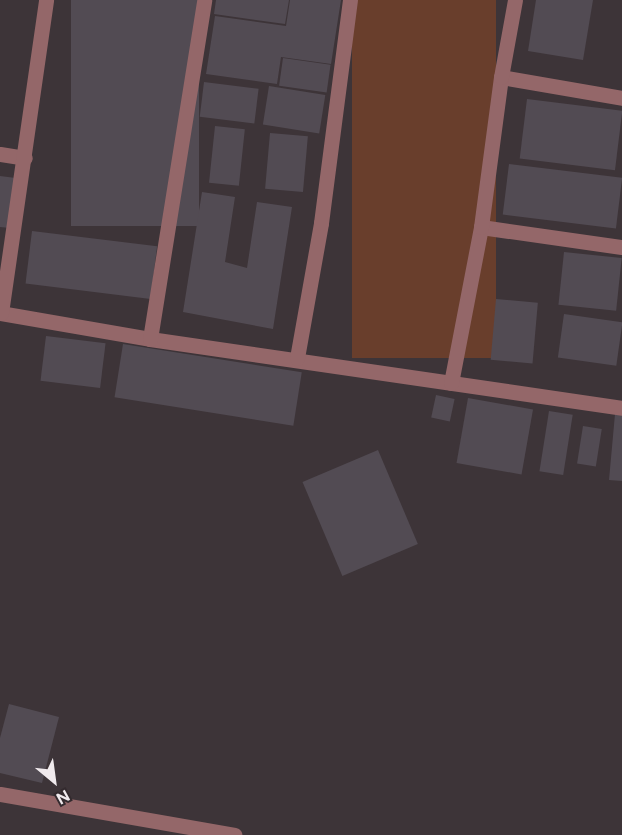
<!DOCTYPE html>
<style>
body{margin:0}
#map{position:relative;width:622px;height:835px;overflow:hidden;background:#3d3438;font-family:Figtree,sans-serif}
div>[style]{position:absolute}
.green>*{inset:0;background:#693e2c;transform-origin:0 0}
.building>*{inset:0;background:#524b53;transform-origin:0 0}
.minor>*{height:15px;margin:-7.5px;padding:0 7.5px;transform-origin:7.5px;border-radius:7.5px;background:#946769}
span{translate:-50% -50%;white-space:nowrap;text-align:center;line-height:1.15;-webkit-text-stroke:6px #332a2e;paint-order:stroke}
.north{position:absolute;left:24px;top:751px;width:60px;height:60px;-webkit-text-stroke:4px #332a2e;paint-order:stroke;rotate:151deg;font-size:16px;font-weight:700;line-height:24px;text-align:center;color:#f0eaed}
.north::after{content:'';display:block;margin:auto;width:21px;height:27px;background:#f0eaed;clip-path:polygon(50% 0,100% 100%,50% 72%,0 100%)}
</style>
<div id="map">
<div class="green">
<i style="left:352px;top:0;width:144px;height:358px"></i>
</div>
<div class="building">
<i style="left:71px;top:0;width:128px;height:226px"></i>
<i style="clip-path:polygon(216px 0,289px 0,285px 24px,214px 14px)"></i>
<i style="clip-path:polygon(290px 0,341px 0,331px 64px,281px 57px,277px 84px,206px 74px,215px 16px,286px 26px)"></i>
<i style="clip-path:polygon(536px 0,593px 0,583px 60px,528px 51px)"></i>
<i style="left:283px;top:58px;width:48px;height:28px;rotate:8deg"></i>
<i style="left:204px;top:82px;width:55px;height:35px;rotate:7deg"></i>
<i style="left:269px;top:86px;width:57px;height:39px;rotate:9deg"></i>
<i style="left:527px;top:99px;width:96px;height:60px;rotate:7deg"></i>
<i style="left:215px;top:126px;width:30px;height:57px;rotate:6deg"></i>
<i style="left:270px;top:133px;width:38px;height:56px;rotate:5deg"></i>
<i style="left:509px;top:164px;width:114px;height:51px;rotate:7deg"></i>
<i style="clip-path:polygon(0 176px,16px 178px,10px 228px,0 227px)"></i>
<i style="clip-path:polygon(202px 192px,235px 197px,225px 262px,247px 268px,257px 202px,292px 207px,273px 329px,183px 312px)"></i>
<i style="left:32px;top:231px;width:126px;height:53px;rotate:7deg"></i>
<i style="left:564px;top:252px;width:58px;height:53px;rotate:6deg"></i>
<i style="left:496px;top:299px;width:42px;height:61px;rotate:5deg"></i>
<i style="left:564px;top:314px;width:59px;height:44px;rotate:8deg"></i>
<i style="left:46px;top:336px;width:60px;height:45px;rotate:7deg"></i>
<i style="left:123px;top:344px;width:181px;height:54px;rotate:9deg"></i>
<i style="left:436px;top:395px;width:19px;height:23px;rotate:12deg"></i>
<i style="left:468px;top:398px;width:66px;height:66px;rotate:10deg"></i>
<i style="left:549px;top:411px;width:24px;height:61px;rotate:9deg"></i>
<i style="clip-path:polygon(615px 414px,622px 414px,622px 481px,609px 480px)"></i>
<i style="left:583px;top:426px;width:19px;height:38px;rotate:9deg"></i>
<i style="left:378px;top:450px;width:102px;height:82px;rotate:67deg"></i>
<i style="clip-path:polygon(9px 704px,59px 717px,42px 783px,0 773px,0 738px)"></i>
</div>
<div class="minor">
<i style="left:501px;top:77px;width:123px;rotate:9.8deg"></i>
<i style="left:0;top:154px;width:25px;rotate:9deg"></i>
<i style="left:481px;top:227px;width:142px;rotate:8.1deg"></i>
<i style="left:0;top:313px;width:152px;rotate:9.8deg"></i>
<i style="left:150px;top:339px;width:477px;rotate:8.3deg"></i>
<i style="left:1px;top:313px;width:316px;rotate:-81.8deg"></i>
<i style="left:150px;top:339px;width:343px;rotate:-80.9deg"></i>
<i style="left:297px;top:358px;width:137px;rotate:-79.9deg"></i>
<i style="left:321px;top:223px;width:225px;rotate:-82.6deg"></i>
<i style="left:451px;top:383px;width:159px;rotate:-79.1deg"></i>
<i style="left:481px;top:227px;width:151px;rotate:-82.4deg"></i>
<i style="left:501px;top:77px;width:78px;rotate:-79.7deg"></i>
<i style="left:0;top:794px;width:238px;rotate:9.9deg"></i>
</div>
<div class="north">N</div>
</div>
